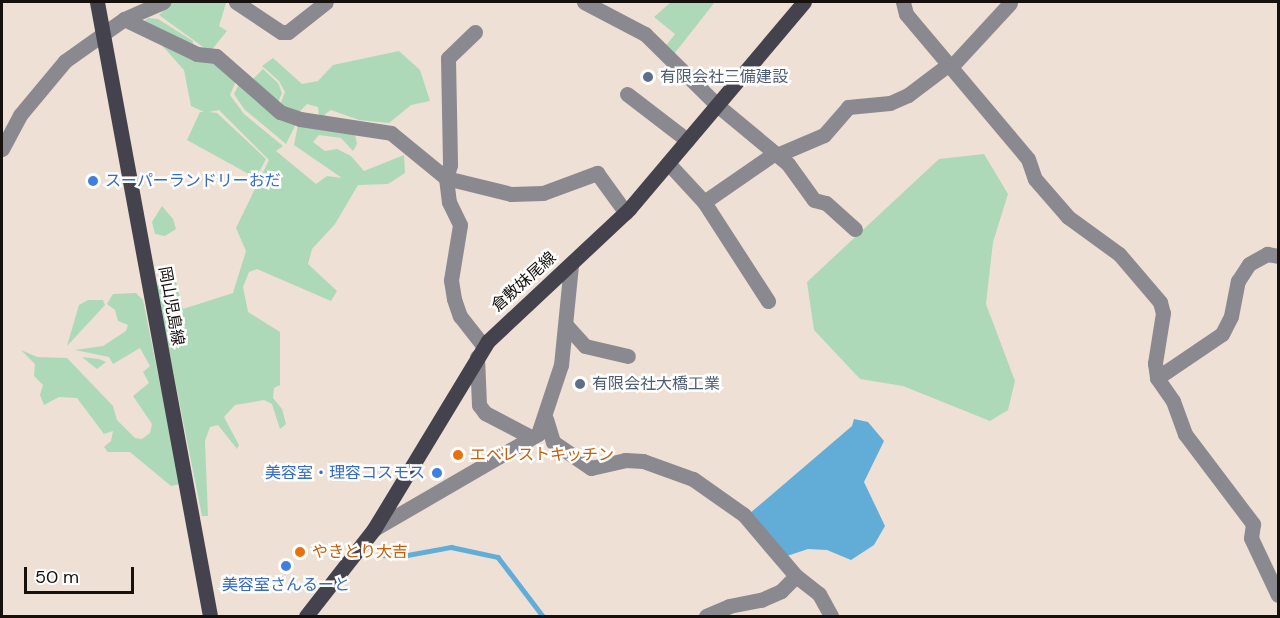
<!DOCTYPE html>
<meta charset="utf-8">
<style>
body{margin:0}
#map{position:relative;width:1280px;height:618px;overflow:hidden;background:#eee0d4;font-family:"DM Sans","Noto Sans JP",sans-serif}
div>[style]{position:absolute}
.green>*{inset:0;background:#add9b8}
.water>*{inset:0;background:#62add8}
.stream>*{height:4.5px;margin:-2.25px;padding:0 2.25px;transform-origin:2.25px;border-radius:2.25px;background:#62add8}
.minor>*{height:15px;margin:-7.5px;padding:0 7.5px;transform-origin:7.5px;border-radius:7.5px;background:#8b8990}
.major>*{height:15px;margin:-7.5px;padding:0 7.5px;transform-origin:7.5px;border-radius:7.5px;background:#44424d}
.dots>*{width:16px;height:16px;translate:-50% -50%;box-sizing:border-box;border:3px solid #fff;border-radius:50%}
span{translate:-50% -50%;white-space:nowrap;text-align:center;line-height:1.15;-webkit-text-stroke:5px #fff;paint-order:stroke}
.service-label{font-size:16px;color:#4e5e75}
.left{translate:0 -50%;text-align:left}
.shop-label{font-size:16px;color:#366cbe}
.right{translate:-100% -50%;text-align:right}
.street-label{font-size:16px;color:#16110d}
.food-label{font-size:16px;color:#c56008}
.frame{position:absolute;inset:0;border:3px solid #16110d;pointer-events:none}
.scale{position:absolute;left:24px;top:567px;width:110px;height:27px;box-sizing:border-box;border:3px solid #16110d;border-top:0;padding-left:8px;font-size:18px;line-height:21px;white-space:nowrap;color:#16110d;-webkit-text-stroke:4px #fff;paint-order:stroke}
</style>
<div id="map">
<div class="green">
<i style="clip-path:polygon(172px 2px,226px 3px,219px 26px,227px 31px,210px 52px,159px 15px)"></i>
<i style="clip-path:polygon(671px 2px,715px 2px,674px 54px,665px 47px,675px 34px,654px 17px)"></i>
<i style="clip-path:polygon(148px 18px,158px 19px,193px 41px,192px 59px,212px 61px,236px 81px,230px 95px,244px 114px,283px 146px,276px 151px,316px 184px,327px 176px,342px 178px,294px 145px,298px 125px,319px 116px,318px 107px,307px 104px,298px 113px,280px 105px,285px 92px,279px 81px,262px 66px,273px 58px,302px 84px,318px 81px,333px 65px,399px 51px,420px 70px,430px 101px,411px 105px,389px 123px,359px 120px,331px 110px,325px 114px,325px 127px,354px 130px,357px 144px,353px 151px,341px 138px,319px 135px,313px 142px,325px 151px,337px 149px,351px 156px,364px 171px,404px 155px,405px 173px,388px 184px,358px 185px,335px 224px,312px 249px,308px 264px,337px 291px,331px 301px,257px 269px,249px 272px,243px 287px,248px 312px,280px 332px,280px 385px,274px 388px,273px 398px,282px 409px,286px 424px,280px 429px,272px 404px,264px 400px,235px 405px,224px 417px,239px 445px,237px 449px,218px 425px,210px 427px,205px 441px,208px 516px,202px 516px,156px 285px,176px 282px,183px 309px,233px 293px,246px 251px,236px 228px,269px 160px,219px 110px,209px 112px,217px 113px,266px 159px,256px 178px,187px 140px,200px 112px,204px 112px,191px 106px,184px 70px,142px 23px)"></i>
<i style="clip-path:polygon(263px 69px,278px 83px,282px 93px,277px 105px,253px 79px)"></i>
<i style="clip-path:polygon(241px 80px,296px 124px,286px 144px,244px 109px,234px 94px)"></i>
<i style="clip-path:polygon(984px 154px,1008px 194px,993px 242px,986px 304px,1015px 381px,1008px 410px,990px 421px,903px 386px,860px 379px,814px 330px,807px 282px,939px 159px)"></i>
<i style="clip-path:polygon(162px 206px,173px 219px,176px 229px,165px 236px,155px 234px,152px 222px)"></i>
<i style="clip-path:polygon(136px 293px,143px 300px,180px 484px,171px 486px,130px 452px,108px 452px,104px 447px,111px 441px,113px 431px,104px 434px,77px 398px,59px 397px,44px 405px,40px 395px,43px 385px,34px 376px,35px 364px,21px 350px,37px 357px,67px 358px,113px 406px,117px 420px,135px 438px,142px 439px,150px 433px,152px 424px,133px 396px,149px 383px,143px 372px,150px 366px,140px 348px,113px 364px,109px 357px,75px 350px,103px 346px,126px 331px,128px 325px,118px 321px,115px 310px,107px 304px,113px 294px)"></i>
<i style="clip-path:polygon(88px 300px,103px 300px,105px 305px,67px 346px,79px 305px)"></i>
<i style="clip-path:polygon(82px 357px,99px 359px,106px 362px,97px 369px)"></i>
</div>
<div class="water">
<i style="clip-path:polygon(854px 419px,868px 422px,884px 441px,864px 482px,885px 526px,874px 545px,851px 560px,827px 550px,808px 549px,784px 557px,749px 514px,852px 426px)"></i>
</div>
<div class="stream">
<i style="left:379px;top:555px;width:23px;rotate:2deg"></i>
<i style="left:402px;top:556px;width:50px;rotate:-10.4deg"></i>
<i style="left:451px;top:547px;width:48px;rotate:12deg"></i>
<i style="left:498px;top:557px;width:74px;rotate:52.7deg"></i>
</div>
<div class="minor">
<i style="left:236px;top:2px;width:54px;rotate:33.7deg"></i>
<i style="left:281px;top:32px;width:7px"></i>
<i style="left:288px;top:32px;width:48px;rotate:-38.3deg"></i>
<i style="left:584px;top:2px;width:69px;rotate:27.7deg"></i>
<i style="left:645px;top:34px;width:101px;rotate:44.6deg"></i>
<i style="left:717px;top:105px;width:92px;rotate:39.7deg"></i>
<i style="left:788px;top:164px;width:44px;rotate:54.2deg"></i>
<i style="left:814px;top:200px;width:12px;rotate:14deg"></i>
<i style="left:826px;top:203px;width:39px;rotate:42deg"></i>
<i style="left:903px;top:2px;width:12px;rotate:76deg"></i>
<i style="left:906px;top:14px;width:189px;rotate:49.9deg"></i>
<i style="left:1028px;top:159px;width:21px;rotate:71deg"></i>
<i style="left:1035px;top:179px;width:50px;rotate:49deg"></i>
<i style="left:1068px;top:217px;width:63px;rotate:36deg"></i>
<i style="left:1119px;top:254px;width:63px;rotate:49.5deg"></i>
<i style="left:1160px;top:302px;width:11px;rotate:75deg"></i>
<i style="left:1163px;top:313px;width:51px;rotate:99.1deg"></i>
<i style="left:1155px;top:363px;width:15px;rotate:82deg"></i>
<i style="left:1157px;top:378px;width:28px;rotate:55deg"></i>
<i style="left:1173px;top:401px;width:35px;rotate:70deg"></i>
<i style="left:1185px;top:434px;width:113px;rotate:52.9deg"></i>
<i style="left:1253px;top:524px;width:14px;rotate:98deg"></i>
<i style="left:1251px;top:538px;width:63px;rotate:64.7deg"></i>
<i style="left:124px;top:19px;width:81px;rotate:25.6deg"></i>
<i style="left:197px;top:54px;width:19px;rotate:6deg"></i>
<i style="left:216px;top:56px;width:85px;rotate:41.2deg"></i>
<i style="left:280px;top:112px;width:21px;rotate:19deg"></i>
<i style="left:300px;top:119px;width:92px;rotate:8.7deg"></i>
<i style="left:391px;top:133px;width:71px;rotate:39.3deg"></i>
<i style="left:446px;top:178px;width:67px;rotate:13.8deg"></i>
<i style="left:511px;top:194px;width:32px;rotate:-2deg"></i>
<i style="left:543px;top:193px;width:58px;rotate:-20.3deg"></i>
<i style="left:597px;top:173px;width:49px;rotate:54.1deg"></i>
<i style="left:475px;top:32px;width:37px;rotate:136deg"></i>
<i style="left:448px;top:58px;width:107px;rotate:88.9deg"></i>
<i style="left:450px;top:165px;width:14px;rotate:107deg"></i>
<i style="left:446px;top:178px;width:24px;rotate:83deg"></i>
<i style="left:449px;top:202px;width:25px;rotate:64deg"></i>
<i style="left:460px;top:225px;width:56px;rotate:99.3deg"></i>
<i style="left:451px;top:280px;width:19px;rotate:81deg"></i>
<i style="left:454px;top:299px;width:18px;rotate:71deg"></i>
<i style="left:460px;top:316px;width:39px;rotate:52deg"></i>
<i style="left:951px;top:67px;width:87px;rotate:-47.3deg"></i>
<i style="left:627px;top:94px;width:76px;rotate:37.5deg"></i>
<i style="left:2px;top:149px;width:38px;rotate:-62deg"></i>
<i style="left:20px;top:115px;width:70px;rotate:-50.2deg"></i>
<i style="left:65px;top:61px;width:72px;rotate:-35.4deg"></i>
<i style="left:124px;top:19px;width:43px;rotate:-23.6deg"></i>
<i style="left:777px;top:155px;width:51px;rotate:-23.1deg"></i>
<i style="left:824px;top:135px;width:37px;rotate:-49deg"></i>
<i style="left:848px;top:107px;width:42px;rotate:-5.4deg"></i>
<i style="left:890px;top:103px;width:20px;rotate:-24deg"></i>
<i style="left:908px;top:95px;width:51px;rotate:-37.1deg"></i>
<i style="left:668px;top:163px;width:53px;rotate:47.3deg"></i>
<i style="left:704px;top:202px;width:118px;rotate:57.1deg"></i>
<i style="left:704px;top:202px;width:86px;rotate:-34.6deg"></i>
<i style="left:566px;top:325px;width:28px;rotate:48deg"></i>
<i style="left:585px;top:346px;width:44px;rotate:13.1deg"></i>
<i style="left:477px;top:357px;width:48px;rotate:87.6deg"></i>
<i style="left:479px;top:405px;width:10px;rotate:53deg"></i>
<i style="left:485px;top:413px;width:52px;rotate:27.6deg"></i>
<i style="left:1157px;top:378px;width:78px;rotate:-34.1deg"></i>
<i style="left:1222px;top:334px;width:20px;rotate:-63deg"></i>
<i style="left:1231px;top:316px;width:36px;rotate:-79deg"></i>
<i style="left:1238px;top:281px;width:20px;rotate:-57deg"></i>
<i style="left:1249px;top:264px;width:21px;rotate:-29deg"></i>
<i style="left:1267px;top:254px;width:11px;rotate:10deg"></i>
<i style="left:546px;top:419px;width:24px;rotate:73deg"></i>
<i style="left:553px;top:442px;width:46px;rotate:34.4deg"></i>
<i style="left:591px;top:468px;width:35px;rotate:-13deg"></i>
<i style="left:625px;top:460px;width:18px;rotate:3deg"></i>
<i style="left:643px;top:461px;width:53px;rotate:19.8deg"></i>
<i style="left:693px;top:479px;width:62px;rotate:35.2deg"></i>
<i style="left:744px;top:515px;width:80px;rotate:49.6deg"></i>
<i style="left:796px;top:576px;width:29px;rotate:38deg"></i>
<i style="left:819px;top:594px;width:25px;rotate:61deg"></i>
<i style="left:374px;top:529px;width:190px;rotate:-30.1deg"></i>
<i style="left:538px;top:434px;width:73px;rotate:-71.6deg"></i>
<i style="left:561px;top:365px;width:101px;rotate:-84.3deg"></i>
<i style="left:706px;top:616px;width:25px;rotate:-23deg"></i>
<i style="left:729px;top:606px;width:33px;rotate:-11deg"></i>
<i style="left:761px;top:600px;width:22px;rotate:-24deg"></i>
<i style="left:781px;top:591px;width:21px;rotate:-45deg"></i>
</div>
<div class="major">
<i style="left:97px;top:2px;width:624px;rotate:79.57deg"></i>
<i style="left:306px;top:616px;width:110px;rotate:-52deg"></i>
<i style="left:374px;top:529px;width:220px;rotate:-58.8deg"></i>
<i style="left:488px;top:341px;width:193px;rotate:-43.1deg"></i>
<i style="left:629px;top:209px;width:271px;rotate:-49.8deg"></i>
</div>
<div class="dots">
<i style="left:648px;top:77px;background:#5c6f8a"></i>
<i style="left:93px;top:181px;background:#3f7fe0"></i>
<i style="left:580px;top:384px;background:#5c6f8a"></i>
<i style="left:458px;top:455px;background:#e8710a"></i>
<i style="left:437px;top:473px;background:#3f7fe0"></i>
<i style="left:300px;top:552px;background:#e8710a"></i>
<i style="left:286px;top:566px;background:#3f7fe0"></i>
</div>
<div class="service-label">
<span class="left" style="left:660px;top:77px">有限会社三備建設</span>
<span class="left" style="left:592px;top:384px">有限会社大橋工業</span>
</div>
<div class="shop-label">
<span class="left" style="left:105px;top:181px">スーパーランドリーおだ</span>
<span class="right" style="left:425px;top:473px">美容室・理容コスモス</span>
<span style="left:286px;top:585px">美容室さんるーと</span>
</div>
<div class="street-label">
<span style="left:524px;top:282px;rotate:-42deg">倉敷妹尾線</span>
<span style="left:171px;top:306px;rotate:80deg">岡山児島線</span>
</div>
<div class="food-label">
<span class="left" style="left:470px;top:455px">エベレストキッチン</span>
<span class="left" style="left:312px;top:552px">やきとり大吉</span>
</div>
<div class="frame"></div>
<div class="scale">50 m</div>
</div>
